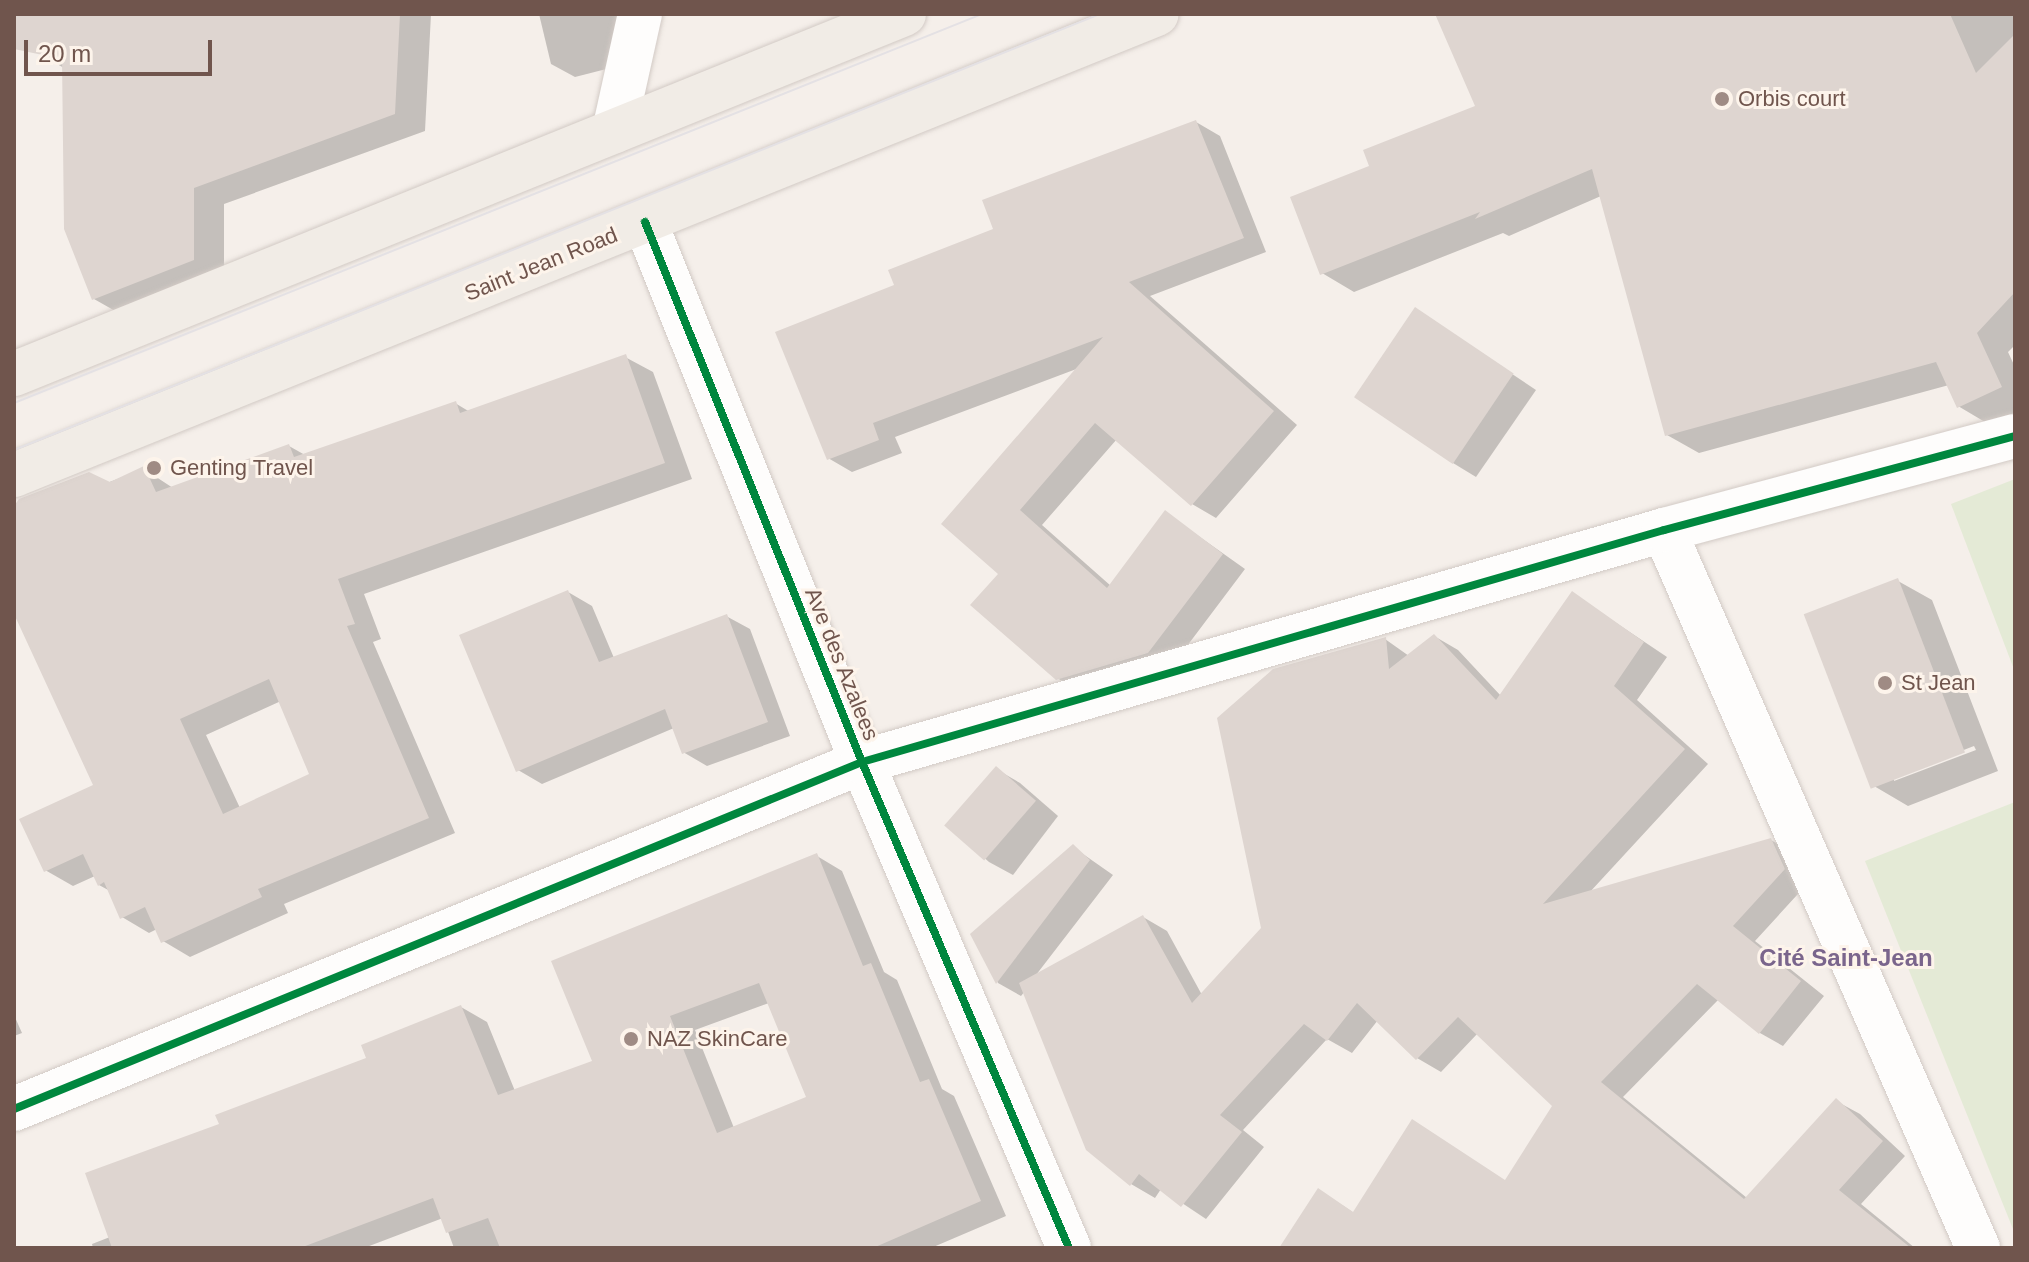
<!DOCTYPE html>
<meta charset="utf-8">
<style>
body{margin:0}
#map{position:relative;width:2029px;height:1262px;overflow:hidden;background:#f5efea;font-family:Arial,sans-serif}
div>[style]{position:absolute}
.green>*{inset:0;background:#e4ead6}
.shadow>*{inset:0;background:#0003}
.building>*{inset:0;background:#ded5d0;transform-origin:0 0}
.roads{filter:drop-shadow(0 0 2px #d2cac5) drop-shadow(0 0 2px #d2cac5)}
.minor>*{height:44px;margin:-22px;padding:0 22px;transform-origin:22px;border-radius:22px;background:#fefdfc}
.primary>*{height:44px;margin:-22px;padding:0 22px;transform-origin:22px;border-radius:22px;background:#f1ece6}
.tram>*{height:2px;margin:-1px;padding:0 1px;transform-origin:1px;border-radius:1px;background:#e4e1e4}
.cycleway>*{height:8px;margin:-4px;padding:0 4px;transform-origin:4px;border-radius:4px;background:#00873e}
.dots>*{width:22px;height:22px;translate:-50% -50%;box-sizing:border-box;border:4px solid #fdf4eb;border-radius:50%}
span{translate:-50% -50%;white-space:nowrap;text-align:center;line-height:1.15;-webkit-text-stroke:6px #fdf4eb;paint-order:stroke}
.poi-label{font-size:22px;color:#70554d}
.left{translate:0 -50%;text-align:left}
.street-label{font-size:22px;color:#70554d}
.neighbourhood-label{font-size:24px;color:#7a658c;font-weight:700}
.frame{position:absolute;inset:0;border:16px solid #70554d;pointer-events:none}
.scale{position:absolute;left:24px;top:40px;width:188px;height:36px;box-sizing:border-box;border:4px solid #70554d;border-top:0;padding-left:10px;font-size:24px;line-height:28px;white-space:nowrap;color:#70554d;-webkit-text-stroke:6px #fdf4eb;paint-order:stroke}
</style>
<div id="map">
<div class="green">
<i style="clip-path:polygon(2015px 479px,2015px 672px,1951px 504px)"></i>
<i style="clip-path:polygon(2015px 802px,2015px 1234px,1865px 861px)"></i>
</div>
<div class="shadow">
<i style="clip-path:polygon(46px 14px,431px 14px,425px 131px,224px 204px,224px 277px,124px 316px,94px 299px,64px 68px,38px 53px)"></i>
<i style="clip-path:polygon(539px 14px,643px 14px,630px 63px,575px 77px,551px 64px)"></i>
<i style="clip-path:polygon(1437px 14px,2015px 14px,2015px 345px,2008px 352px,2015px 367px,2015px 414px,1990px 425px,1958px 406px,1949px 385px,1699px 453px,1667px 435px,1601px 196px,1509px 236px,1503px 233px,1354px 292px,1322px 273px,1372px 167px,1478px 107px)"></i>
<i style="clip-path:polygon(1196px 122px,1220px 136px,1266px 252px,1150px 296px,1297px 425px,1216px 518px,1192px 504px,1117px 439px,1042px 525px,1111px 586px,1166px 513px,1245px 569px,1172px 666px,1081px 692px,1057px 678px,1001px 574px,944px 524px,1079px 368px,895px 437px,902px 453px,852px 472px,828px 458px,896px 286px)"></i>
<i style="clip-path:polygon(1416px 310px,1536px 390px,1476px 477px,1453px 463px)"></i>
<i style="clip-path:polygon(evenodd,625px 357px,653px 372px,692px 479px,364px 594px,381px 639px,373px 642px,455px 833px,284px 904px,288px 913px,190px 957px,163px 941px,157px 929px,149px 933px,122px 917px,110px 891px,99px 885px,95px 876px,73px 886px,45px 870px,95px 786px,14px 609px,14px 518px,144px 469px,173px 488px,289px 446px,305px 455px,455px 403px,470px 412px,625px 357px,281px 701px,311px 775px,240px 808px,206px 735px,281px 701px)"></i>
<i style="clip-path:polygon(evenodd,1898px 581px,1932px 600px,1998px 771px,1908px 806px,1874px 786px,1898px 581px,1974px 746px,1976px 750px,1894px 781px,1894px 777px,1974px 746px)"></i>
<i style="clip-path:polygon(568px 592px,592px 606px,614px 658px,726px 616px,750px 629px,790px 736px,707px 766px,683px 752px,674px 728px,542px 784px,518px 770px)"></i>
<i style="clip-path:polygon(1573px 594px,1667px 657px,1637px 700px,1708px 764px,1589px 893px,1771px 840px,1795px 854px,1808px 883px,1755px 941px,1824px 996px,1783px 1046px,1760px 1033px,1719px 999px,1623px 1097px,1747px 1198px,1836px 1101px,1860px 1114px,1905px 1156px,1861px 1204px,1915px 1248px,1313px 1248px,1342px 1205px,1354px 1213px,1507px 1181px,1554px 1105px,1478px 1033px,1441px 1072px,1417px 1058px,1378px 1020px,1352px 1053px,1327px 1039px,1243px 1130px,1264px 1147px,1206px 1219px,1161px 1189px,1155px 1198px,1131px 1184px,1025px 991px,1021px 996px,998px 983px,973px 934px,1073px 847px,1113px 875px,1036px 975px,1143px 917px,1167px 931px,1202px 995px,1263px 929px,1385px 639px,1409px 656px,1434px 636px,1458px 650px,1501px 696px)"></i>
<i style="clip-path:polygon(996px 769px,1020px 783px,1058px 816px,1013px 875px,989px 862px,947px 825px)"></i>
<i style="clip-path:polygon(evenodd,817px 856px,842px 871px,884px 972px,897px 980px,942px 1089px,954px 1096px,1006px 1216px,931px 1248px,454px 1248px,443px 1218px,364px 1248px,93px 1248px,92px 1244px,110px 1237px,222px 1125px,369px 1059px,461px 1007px,487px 1022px,515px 1091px,595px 1062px,817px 856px,769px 1003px,808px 1099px,734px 1128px,695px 1030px,769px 1003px)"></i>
<i style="clip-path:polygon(14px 1015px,22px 1033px,14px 1036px)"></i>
</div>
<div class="building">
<i style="clip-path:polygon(14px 14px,400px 14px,395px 114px,194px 188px,194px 260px,92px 300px,64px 229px,62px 59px,14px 49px)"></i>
<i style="clip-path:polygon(1435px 14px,1950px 14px,1976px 73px,2015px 34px,2015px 292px,1977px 333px,2002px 387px,1957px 408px,1936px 362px,1665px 436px,1592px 169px,1475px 219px,1480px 212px,1320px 275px,1290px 197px,1369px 166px,1363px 150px,1475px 106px)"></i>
<i style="clip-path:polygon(1196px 120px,1244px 238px,1129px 282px,1274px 411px,1191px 506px,1095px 423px,1020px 510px,1107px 588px,1165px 510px,1223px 554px,1148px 653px,1056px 680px,970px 605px,998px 574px,941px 524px,1103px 337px,873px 423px,879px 440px,827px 460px,775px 332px,894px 285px,888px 270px,993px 229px,982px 200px)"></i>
<i style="left:1415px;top:307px;width:119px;height:109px;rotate:34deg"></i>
<i style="clip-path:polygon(evenodd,626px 354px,665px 463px,338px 579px,355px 624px,347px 626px,429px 818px,258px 889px,262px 897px,161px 943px,145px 907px,120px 919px,104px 882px,98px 886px,83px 854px,44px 872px,19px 819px,93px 785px,14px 614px,14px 506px,19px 499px,89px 472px,110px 482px,144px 466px,156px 492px,289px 444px,294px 457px,456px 401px,460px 413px,626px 354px,269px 679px,309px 774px,223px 814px,180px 719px,269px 679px)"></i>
<i style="left:1898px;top:578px;width:187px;height:101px;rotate:69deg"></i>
<i style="clip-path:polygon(568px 590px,599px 662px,727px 614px,768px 722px,682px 754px,665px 709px,516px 772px,459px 635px)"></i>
<i style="clip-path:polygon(1572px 591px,1644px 642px,1614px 686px,1685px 749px,1543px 904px,1771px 838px,1785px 869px,1733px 926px,1801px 981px,1759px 1034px,1697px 984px,1601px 1082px,1744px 1199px,1836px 1098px,1883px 1141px,1839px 1190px,1911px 1248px,1279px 1248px,1318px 1188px,1353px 1212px,1412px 1119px,1505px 1180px,1552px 1106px,1458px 1017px,1416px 1060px,1357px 1003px,1327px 1041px,1304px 1024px,1220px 1115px,1242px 1132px,1181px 1207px,1139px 1174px,1130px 1186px,1086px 1150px,1019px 983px,1143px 915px,1192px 1003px,1261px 928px,1217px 718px,1273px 669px,1386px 637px,1389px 669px,1434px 634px,1496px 700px)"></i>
<i style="left:996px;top:766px;width:53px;height:79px;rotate:41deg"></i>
<i style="clip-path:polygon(1073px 844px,1090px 860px,996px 984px,970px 934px)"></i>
<i style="clip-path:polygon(evenodd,817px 853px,863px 966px,871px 963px,920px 1082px,929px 1079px,981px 1201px,873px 1248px,500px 1248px,488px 1218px,446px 1233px,433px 1198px,300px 1248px,112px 1248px,85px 1173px,219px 1124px,215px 1115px,366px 1058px,361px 1045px,461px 1005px,498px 1095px,592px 1061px,551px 961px,817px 853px,759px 983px,806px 1097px,717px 1133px,670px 1016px,759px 983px)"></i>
</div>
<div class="roads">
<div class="minor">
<i style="left:614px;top:131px;width:120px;rotate:-77.5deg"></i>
<i style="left:645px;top:222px;width:582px;rotate:68.11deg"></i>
<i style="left:862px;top:762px;width:528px;rotate:66.93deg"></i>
<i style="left:1664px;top:530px;width:784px;rotate:66.38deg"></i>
<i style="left:14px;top:1109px;width:916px;rotate:-22.25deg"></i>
<i style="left:862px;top:762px;width:835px;rotate:-16.13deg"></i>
<i style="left:1664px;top:530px;width:363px;rotate:-15deg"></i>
</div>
<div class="primary">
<i style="left:14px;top:374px;width:960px;rotate:-22.02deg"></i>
<i style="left:14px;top:475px;width:1232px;rotate:-21.97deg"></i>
</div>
</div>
<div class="tram">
<i style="left:14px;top:403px;width:1043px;rotate:-21.89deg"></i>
<i style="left:14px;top:450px;width:1170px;rotate:-21.87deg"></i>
</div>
<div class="cycleway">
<i style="left:645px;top:222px;width:582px;rotate:68.11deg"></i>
<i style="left:862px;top:762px;width:528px;rotate:66.93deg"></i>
<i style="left:14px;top:1109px;width:916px;rotate:-22.25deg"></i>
<i style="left:862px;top:762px;width:835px;rotate:-16.13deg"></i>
<i style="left:1664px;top:530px;width:363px;rotate:-15deg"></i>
</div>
<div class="dots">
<i style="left:1722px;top:99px;background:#9f8b84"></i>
<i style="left:154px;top:468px;background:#9f8b84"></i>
<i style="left:1885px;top:683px;background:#9f8b84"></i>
<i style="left:631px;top:1039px;background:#9f8b84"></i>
</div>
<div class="poi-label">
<span class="left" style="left:1738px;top:99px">Orbis court</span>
<span class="left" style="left:170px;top:468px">Genting Travel</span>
<span class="left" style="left:1901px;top:683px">St Jean</span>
<span class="left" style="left:647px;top:1039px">NAZ SkinCare</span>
</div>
<div class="street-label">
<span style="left:541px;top:264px;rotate:-22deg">Saint Jean Road</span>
<span style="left:842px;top:664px;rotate:68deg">Ave des Azalees</span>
</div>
<div class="neighbourhood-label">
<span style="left:1846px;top:958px">Cité Saint-Jean</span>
</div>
<div class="frame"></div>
<div class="scale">20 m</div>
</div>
